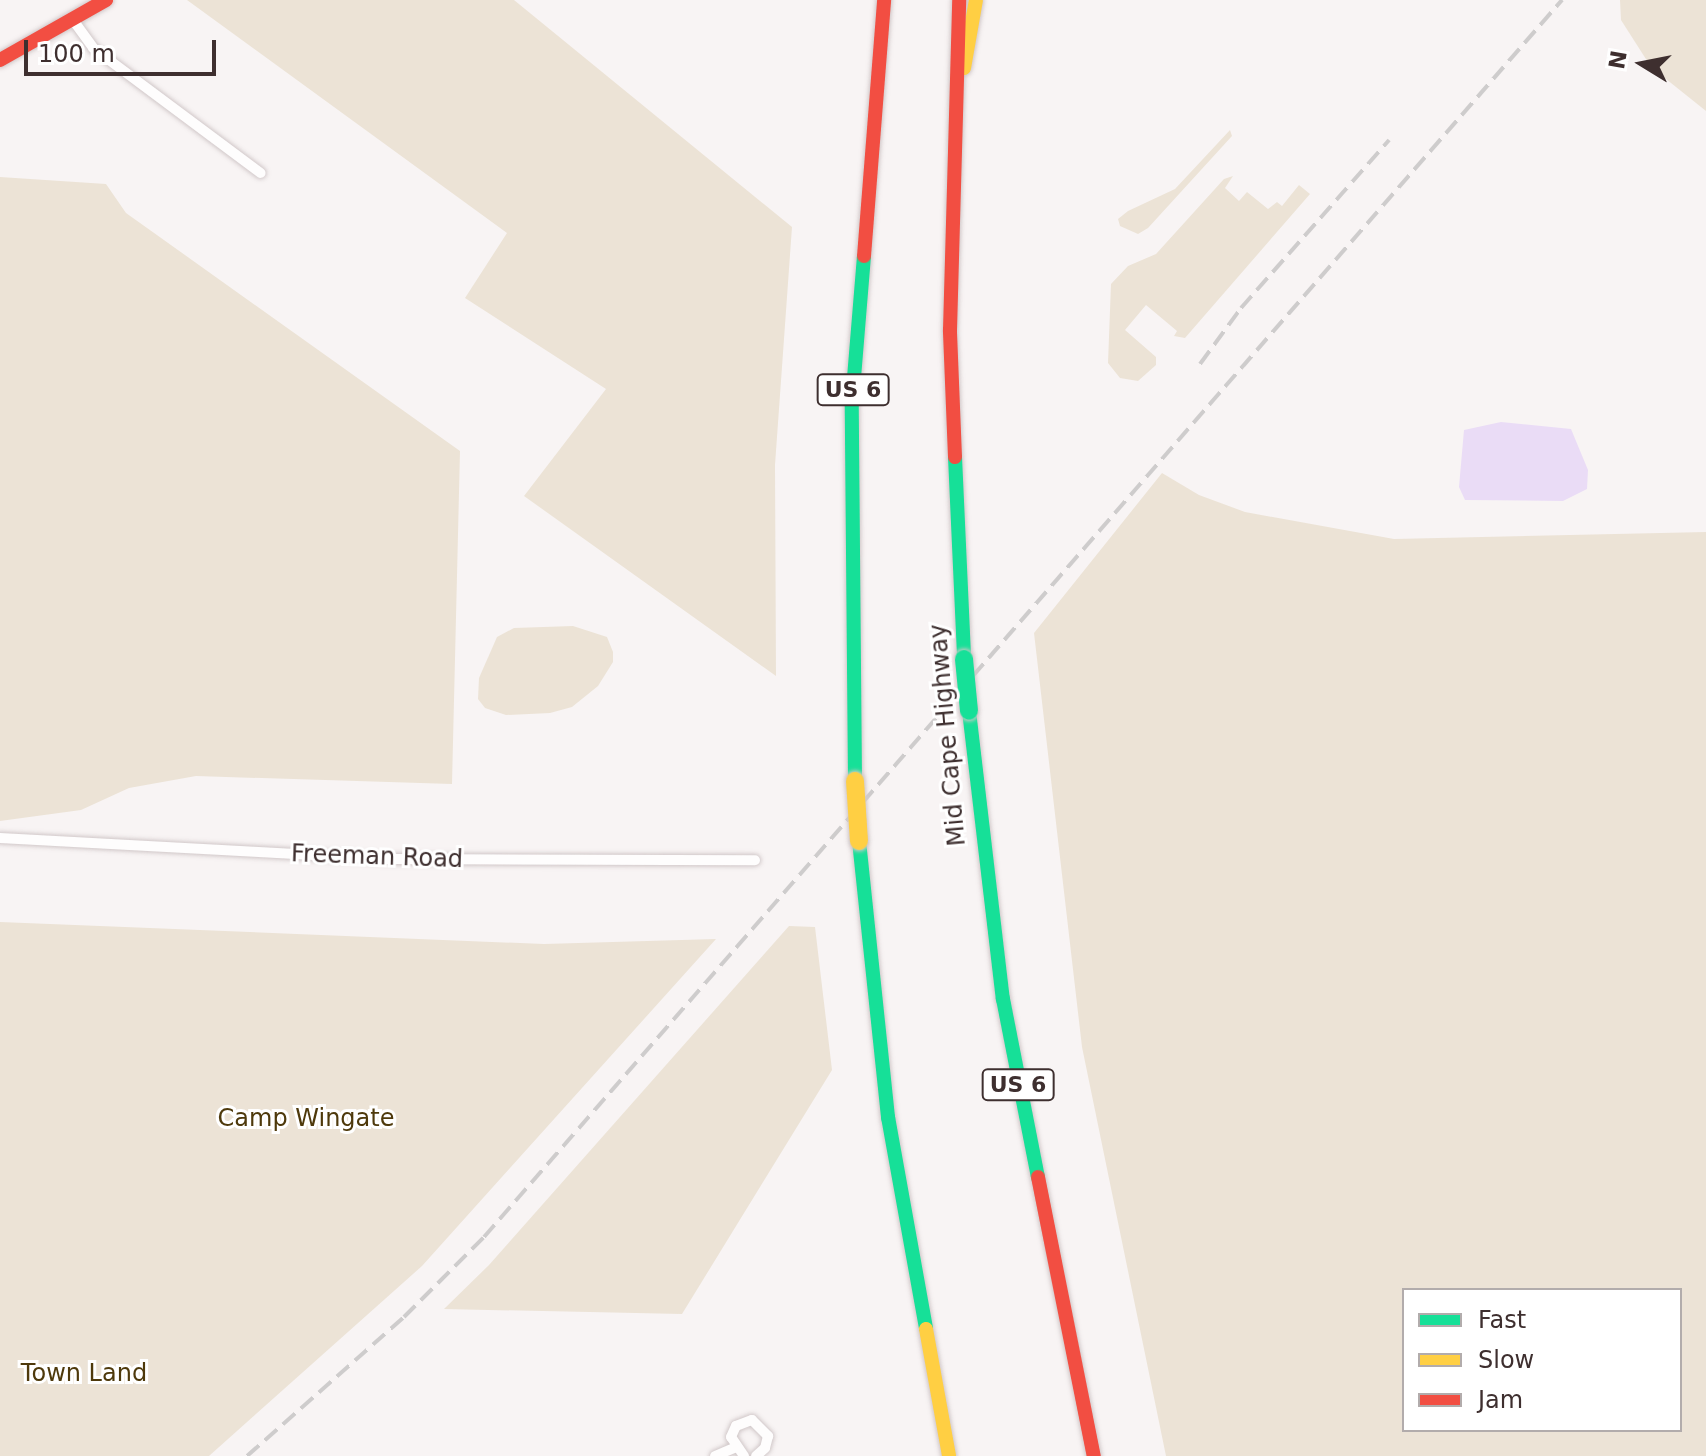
<!DOCTYPE html>
<style>
body{margin:0}
#map{position:relative;width:1706px;height:1456px;overflow:hidden;background:#f8f4f4;font-family:"DejaVu Sans",sans-serif}
div>[style]{position:absolute}
.green>*{inset:0;background:#ece3d6}
.water>*{inset:0;background:#eadcf6}
.roads{filter:drop-shadow(0 0 2px #d1c8c9) drop-shadow(0 0 2px #d1c8c9)}
.street>*{height:10px;margin:-5px;padding:0 5px;transform-origin:5px;border-radius:5px;background:#fefdfd}
.fast>*{height:14px;margin:-7px;padding:0 7px;transform-origin:7px;border-radius:7px;background:#16e098}
.slow>*{height:14px;margin:-7px;padding:0 7px;transform-origin:7px;border-radius:7px;background:#ffcf43}
.jam>*{height:14px;margin:-7px;padding:0 7px;transform-origin:7px;border-radius:7px;background:#f24e42}
.rail>*{height:4px;margin-top:-2px;transform-origin:0;background:repeating-linear-gradient(90deg,#cecccc 0 16px,transparent 0 24px)}
.bridges{filter:drop-shadow(0 0 2px #d1c8c9) drop-shadow(0 0 2px #d1c8c9)}
.fast-bridge>*{height:18px;margin:-9px;padding:0 9px;transform-origin:9px;border-radius:9px;background:#16e098}
.slow-bridge>*{height:18px;margin:-9px;padding:0 9px;transform-origin:9px;border-radius:9px;background:#ffcf43}
span{translate:-50% -50%;white-space:nowrap;text-align:center;line-height:1.15;-webkit-text-stroke:6px #fff;paint-order:stroke}
.shield-label span{padding:2px 6px;background:#fff;border:2px solid;border-radius:6px;-webkit-text-stroke-width:0}
.shield-label{font-size:22px;color:#3e2f2f;font-weight:700}
.street-label{font-size:24px;color:#3e2f2f}
.park-label{font-size:24px;color:#4e390b}
.legend{position:absolute;left:1402px;top:1288px;width:280px;height:144px;box-sizing:border-box;background:#fff;border:2px solid #b2acac;margin:0;padding:10px 14px;list-style:none;font-size:24px;color:#3e2f2f}
.legend li{display:flex;align-items:center;gap:16px;height:40px}
.legend b{width:40px;border:2px solid #b2acac}
.north{position:absolute;left:1602px;top:24px;width:80px;height:80px;-webkit-text-stroke:6px #fff;paint-order:stroke;rotate:280deg;font-size:22px;font-weight:700;line-height:32px;text-align:center;color:#3e2f2f}
.north::after{content:'';display:block;margin:auto;width:28px;height:36px;background:#3e2f2f;clip-path:polygon(50% 0,100% 100%,50% 72%,0 100%)}
.scale{position:absolute;left:24px;top:40px;width:192px;height:36px;box-sizing:border-box;border:4px solid #3e2f2f;border-top:0;padding-left:10px;font-size:24px;line-height:28px;white-space:nowrap;color:#3e2f2f;-webkit-text-stroke:6px #fff;paint-order:stroke}
</style>
<div id="map">
<div class="green">
<i style="clip-path:polygon(187px 0,514px 0,792px 227px,775px 465px,776px 676px,524px 496px,606px 389px,465px 298px,507px 233px)"></i>
<i style="clip-path:polygon(1620px 0,1706px 0,1706px 111px,1651px 67px,1621px 20px)"></i>
<i style="clip-path:polygon(1230px 130px,1232px 136px,1148px 228px,1138px 234px,1120px 226px,1118px 219px,1128px 211px,1175px 189px)"></i>
<i style="clip-path:polygon(1233px 176px,1225px 188px,1239px 201px,1247px 192px,1268px 209px,1277px 202px,1282px 206px,1299px 185px,1310px 194px,1185px 338px,1174px 336px,1177px 331px,1146px 305px,1125px 330px,1156px 357px,1156px 365px,1138px 381px,1120px 378px,1108px 363px,1111px 284px,1128px 266px,1156px 254px,1224px 179px)"></i>
<i style="clip-path:polygon(0 177px,106px 184px,126px 213px,460px 451px,452px 784px,196px 776px,129px 788px,81px 810px,0 821px)"></i>
<i style="clip-path:polygon(evenodd,1162px 473px,1199px 495px,1245px 512px,1394px 539px,1706px 532px,1706px 1456px,1166px 1456px,1082px 1047px,1034px 633px,1162px 473px,1404px 1290px,1680px 1290px,1680px 1430px,1404px 1430px,1404px 1290px)"></i>
<i style="clip-path:polygon(573px 626px,607px 637px,613px 652px,613px 662px,598px 686px,572px 707px,550px 713px,506px 715px,485px 708px,478px 699px,479px 678px,497px 637px,514px 628px)"></i>
<i style="clip-path:polygon(0 922px,544px 944px,716px 939px,422px 1266px,209px 1456px,0 1456px)"></i>
<i style="clip-path:polygon(789px 926px,815px 927px,832px 1070px,682px 1314px,444px 1309px,489px 1265px)"></i>
</div>
<div class="water">
<i style="clip-path:polygon(1501px 422px,1571px 429px,1588px 470px,1587px 489px,1563px 501px,1465px 500px,1459px 487px,1464px 430px)"></i>
</div>
<div class="roads">
<div class="street">
<i style="left:73px;top:20px;width:34px;rotate:54deg"></i>
<i style="left:93px;top:48px;width:209px;rotate:36.7deg"></i>
<i style="left:0;top:838px;width:393px;rotate:3.1deg"></i>
<i style="left:392px;top:859px;width:363px;rotate:0.2deg"></i>
<i style="left:715px;top:1456px;width:21px;rotate:-23deg"></i>
<i style="left:744px;top:1456px;width:23px;rotate:-124deg"></i>
<i style="left:731px;top:1437px;width:12px;rotate:-66deg"></i>
<i style="left:736px;top:1426px;width:17px;rotate:-21deg"></i>
<i style="left:752px;top:1420px;width:23px;rotate:45deg"></i>
<i style="left:768px;top:1436px;width:12px;rotate:104deg"></i>
<i style="left:765px;top:1448px;width:12px;rotate:138deg"></i>
</div>
<div class="fast">
<i style="left:955px;top:457px;width:202px;rotate:87.4deg"></i>
<i style="left:969px;top:711px;width:290px;rotate:83.3deg"></i>
<i style="left:1003px;top:999px;width:181px;rotate:78.9deg"></i>
<i style="left:855px;top:781px;width:379px;rotate:-90.5deg"></i>
<i style="left:852px;top:402px;width:146px;rotate:-85.3deg"></i>
<i style="left:859px;top:841px;width:278px;rotate:84deg"></i>
<i style="left:888px;top:1117px;width:215px;rotate:79.8deg"></i>
</div>
<div class="slow">
<i style="left:964px;top:68px;width:69px;rotate:-80deg"></i>
<i style="left:926px;top:1329px;width:129px;rotate:79.7deg"></i>
</div>
<div class="jam">
<i style="left:0;top:60px;width:122px;rotate:-29.5deg"></i>
<i style="left:864px;top:256px;width:257px;rotate:-85.5deg"></i>
<i style="left:955px;top:457px;width:127px;rotate:-92.3deg"></i>
<i style="left:950px;top:330px;width:330px;rotate:-88.4deg"></i>
<i style="left:1038px;top:1177px;width:285px;rotate:78.7deg"></i>
</div>
</div>
<div class="rail">
<i style="left:1200px;top:364px;width:69px;rotate:-53.8deg"></i>
<i style="left:1241px;top:308px;width:224px;rotate:-48.6deg"></i>
<i style="left:247px;top:1456px;width:210px;rotate:-41.5deg"></i>
<i style="left:404px;top:1317px;width:113px;rotate:-45deg"></i>
<i style="left:484px;top:1237px;width:1641px;rotate:-48.93deg"></i>
</div>
<div class="bridges">
<div class="fast-bridge">
<i style="left:964px;top:659px;width:52px;rotate:84.5deg"></i>
</div>
<div class="slow-bridge">
<i style="left:855px;top:781px;width:60px;rotate:86.2deg"></i>
</div>
</div>
<div class="shield-label">
<span style="left:853px;top:390px">US 6</span>
<span style="left:1018px;top:1085px">US 6</span>
</div>
<div class="street-label">
<span style="left:948px;top:735px;rotate:-95deg">Mid Cape Highway</span>
<span style="left:377px;top:857px;rotate:2deg">Freeman Road</span>
</div>
<div class="park-label">
<span style="left:306px;top:1119px">Camp Wingate</span>
<span style="left:84px;top:1374px">Town Land</span>
</div>
<ul class="legend">
<li><b style="height:10px;background:#16e098"></b>Fast</li>
<li><b style="height:10px;background:#ffcf43"></b>Slow</li>
<li><b style="height:10px;background:#f24e42"></b>Jam</li>
</ul>
<div class="north">N</div>
<div class="scale">100 m</div>
</div>
